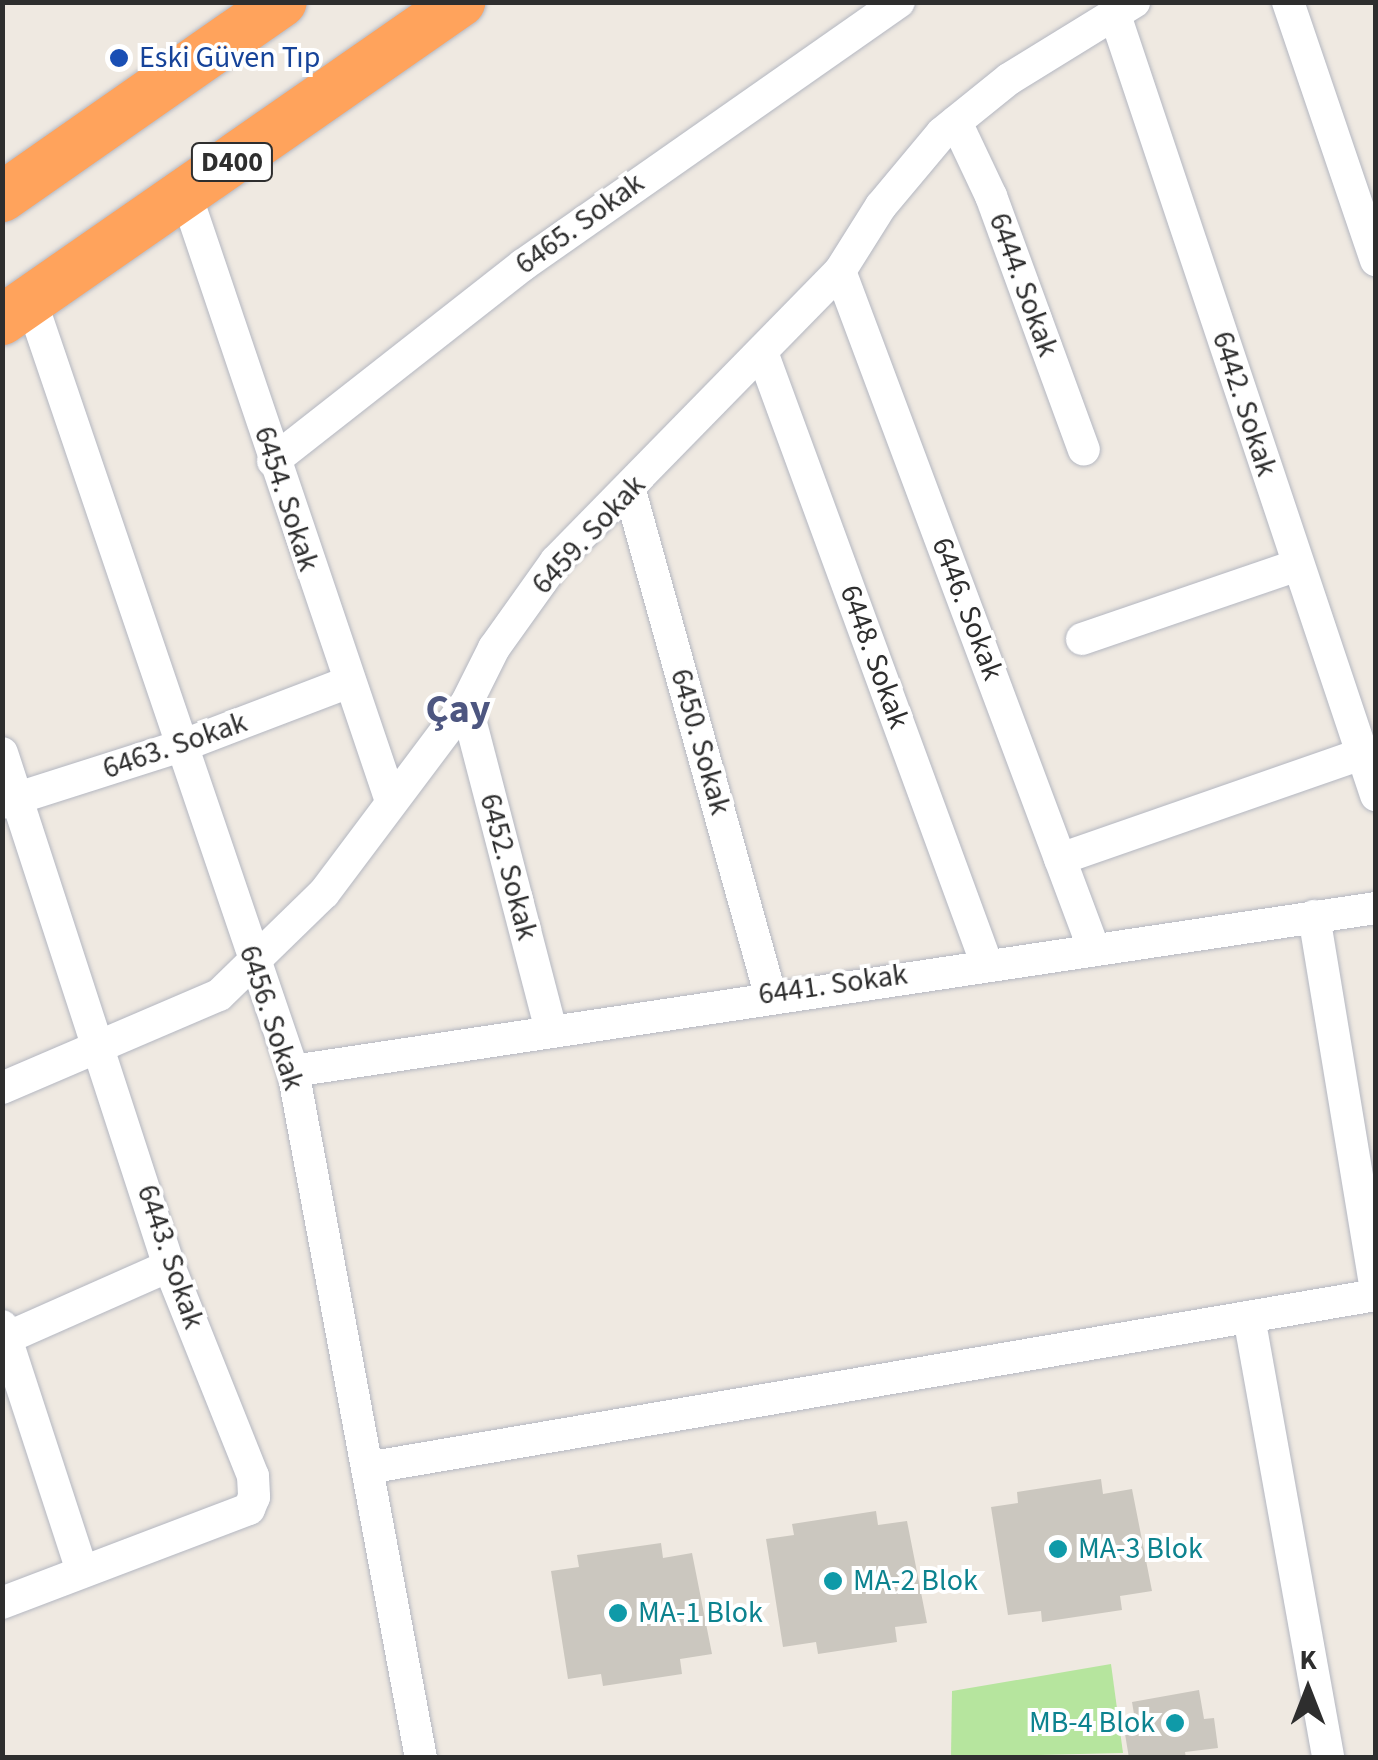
<!DOCTYPE html>
<meta charset="utf-8">
<style>
body{margin:0}
#map{position:relative;width:1378px;height:1760px;overflow:hidden;background:#efe9e1;font-family:"Source Sans 3",sans-serif}
div>[style]{position:absolute}
.green>*{inset:0;background:#b6e59e}
.building>*{inset:0;background:#cbc7bf}
.roads{filter:drop-shadow(0 0 2px #b4b7c1) drop-shadow(0 0 2px #b4b7c1)}
.minor>*{height:32px;margin:-16px;padding:0 16px;transform-origin:16px;border-radius:16px;background:#fff}
.highway>*{height:50px;margin:-25px;padding:0 25px;transform-origin:25px;border-radius:25px;background:#ffa35c}
.dots>*{width:28px;height:28px;translate:-50% -50%;box-sizing:border-box;border:5px solid #fff;border-radius:50%}
span{translate:-50% -50%;white-space:nowrap;text-align:center;line-height:1.15;-webkit-text-stroke:8px #fff;paint-order:stroke}
.shield-label span{padding:2px 8px;background:#fff;border:2px solid;border-radius:8px;-webkit-text-stroke-width:0}
.shield-label{font-size:28px;color:#2e2e2e;font-weight:700}
.transit-label{font-size:30px;color:#164399}
.left{translate:0 -50%;text-align:left}
.street-label{font-size:30px;color:#2e2e2e}
.culture-label{font-size:30px;color:#0d838f}
.right{translate:-100% -50%;text-align:right}
.district-label{font-size:40px;color:#4d5680;font-weight:700}
.frame{position:absolute;inset:0;border:5px solid #2e2e2e;pointer-events:none}
.north{position:absolute;left:1258px;top:1640px;width:100px;height:100px;-webkit-text-stroke:8px #fff;paint-order:stroke;rotate:0deg;font-size:28px;font-weight:700;line-height:40px;text-align:center;color:#2e2e2e}
.north::after{content:'';display:block;margin:auto;width:35px;height:45px;background:#2e2e2e;clip-path:polygon(50% 0,100% 100%,50% 72%,0 100%)}
</style>
<div id="map">
<div class="green">
<i style="clip-path:polygon(1111px 1664px,1123px 1753px,951px 1757px,952px 1691px)"></i>
</div>
<div class="building">
<i style="clip-path:polygon(1101px 1479px,1103px 1494px,1132px 1489px,1152px 1591px,1120px 1596px,1122px 1610px,1042px 1622px,1041px 1611px,1008px 1615px,991px 1507px,1018px 1503px,1017px 1492px)"></i>
<i style="clip-path:polygon(876px 1511px,878px 1525px,907px 1521px,927px 1623px,895px 1627px,897px 1642px,818px 1654px,816px 1642px,783px 1647px,766px 1539px,794px 1535px,792px 1524px)"></i>
<i style="clip-path:polygon(661px 1543px,663px 1558px,692px 1553px,712px 1654px,680px 1659px,682px 1674px,603px 1686px,601px 1674px,568px 1679px,551px 1571px,579px 1567px,577px 1555px)"></i>
<i style="clip-path:polygon(1199px 1690px,1204px 1719px,1214px 1718px,1218px 1748px,1185px 1752px,1186px 1758px,1129px 1758px,1124px 1728px,1136px 1726px,1132px 1702px)"></i>
</div>
<div class="roads">
<div class="minor">
<i style="left:1288px;top:2px;width:273px;rotate:71.2deg"></i>
<i style="left:1114px;top:12px;width:826px;rotate:71.5deg"></i>
<i style="left:956px;top:122px;width:82px;rotate:64.7deg"></i>
<i style="left:991px;top:196px;width:270px;rotate:69.9deg"></i>
<i style="left:186px;top:195px;width:640px;rotate:71.31deg"></i>
<i style="left:840px;top:271px;width:722px;rotate:69.48deg"></i>
<i style="left:31px;top:301px;width:813px;rotate:71.21deg"></i>
<i style="left:293px;top:1071px;width:699px;rotate:79.45deg"></i>
<i style="left:762px;top:352px;width:650px;rotate:69.84deg"></i>
<i style="left:273px;top:461px;width:318px;rotate:-38.1deg"></i>
<i style="left:523px;top:265px;width:459px;rotate:-35deg"></i>
<i style="left:630px;top:491px;width:522px;rotate:74.45deg"></i>
<i style="left:1082px;top:639px;width:228px;rotate:-18.9deg"></i>
<i style="left:466px;top:704px;width:337px;rotate:75.4deg"></i>
<i style="left:2px;top:753px;width:539px;rotate:71.97deg"></i>
<i style="left:169px;top:1266px;width:226px;rotate:68.2deg"></i>
<i style="left:253px;top:1476px;width:21px;rotate:87deg"></i>
<i style="left:254px;top:1497px;width:13px;rotate:113deg"></i>
<i style="left:249px;top:1509px;width:264px;rotate:159.2deg"></i>
<i style="left:2px;top:803px;width:191px;rotate:-17.7deg"></i>
<i style="left:184px;top:745px;width:173px;rotate:-20.9deg"></i>
<i style="left:1060px;top:859px;width:320px;rotate:-19.2deg"></i>
<i style="left:1314px;top:916px;width:380px;rotate:80.6deg"></i>
<i style="left:293px;top:1071px;width:1095px;rotate:-8.56deg"></i>
<i style="left:2px;top:1088px;width:236px;rotate:-23.2deg"></i>
<i style="left:219px;top:995px;width:146px;rotate:-44.2deg"></i>
<i style="left:324px;top:893px;width:236px;rotate:-53.1deg"></i>
<i style="left:466px;top:704px;width:63px;rotate:-63.4deg"></i>
<i style="left:494px;top:648px;width:107px;rotate:-54.5deg"></i>
<i style="left:556px;top:561px;width:406px;rotate:-45.6deg"></i>
<i style="left:840px;top:271px;width:77px;rotate:-57.8deg"></i>
<i style="left:881px;top:206px;width:95px;rotate:-50.1deg"></i>
<i style="left:942px;top:133px;width:86px;rotate:-38.9deg"></i>
<i style="left:1009px;top:79px;width:147px;rotate:-31.6deg"></i>
<i style="left:1249px;top:1317px;width:448px;rotate:79.8deg"></i>
<i style="left:2px;top:1326px;width:258px;rotate:71.9deg"></i>
<i style="left:2px;top:1340px;width:183px;rotate:-23.9deg"></i>
<i style="left:367px;top:1468px;width:1024px;rotate:-9.73deg"></i>
</div>
<div class="highway">
<i style="left:2px;top:197px;width:341px;rotate:-34.9deg"></i>
<i style="left:2px;top:320px;width:558px;rotate:-34.77deg"></i>
</div>
</div>
<div class="dots">
<i style="left:119px;top:58px;background:#1a4fb4"></i>
<i style="left:1058px;top:1549px;background:#0f9aa8"></i>
<i style="left:833px;top:1581px;background:#0f9aa8"></i>
<i style="left:618px;top:1613px;background:#0f9aa8"></i>
<i style="left:1175px;top:1723px;background:#0f9aa8"></i>
</div>
<div class="shield-label">
<span style="left:232px;top:162px">D400</span>
</div>
<div class="transit-label">
<span class="left" style="left:139px;top:58px">Eski Güven Tıp</span>
</div>
<div class="street-label">
<span style="left:580px;top:224px;rotate:-36deg">6465. Sokak</span>
<span style="left:1023px;top:285px;rotate:70deg">6444. Sokak</span>
<span style="left:1244px;top:404px;rotate:72deg">6442. Sokak</span>
<span style="left:286px;top:499px;rotate:72deg">6454. Sokak</span>
<span style="left:589px;top:535px;rotate:-47deg">6459. Sokak</span>
<span style="left:967px;top:609px;rotate:69deg">6446. Sokak</span>
<span style="left:874px;top:657px;rotate:70deg">6448. Sokak</span>
<span style="left:700px;top:742px;rotate:74deg">6450. Sokak</span>
<span style="left:175px;top:746px;rotate:-19deg">6463. Sokak</span>
<span style="left:508px;top:867px;rotate:75deg">6452. Sokak</span>
<span style="left:833px;top:985px;rotate:-8deg">6441. Sokak</span>
<span style="left:271px;top:1018px;rotate:72deg">6456. Sokak</span>
<span style="left:170px;top:1257px;rotate:71deg">6443. Sokak</span>
</div>
<div class="culture-label">
<span class="left" style="left:1078px;top:1549px">MA-3 Blok</span>
<span class="left" style="left:853px;top:1581px">MA-2 Blok</span>
<span class="left" style="left:638px;top:1613px">MA-1 Blok</span>
<span class="right" style="left:1155px;top:1723px">MB-4 Blok</span>
</div>
<div class="district-label">
<span style="left:458px;top:710px">Çay</span>
</div>
<div class="frame"></div>
<div class="north">K</div>
</div>
